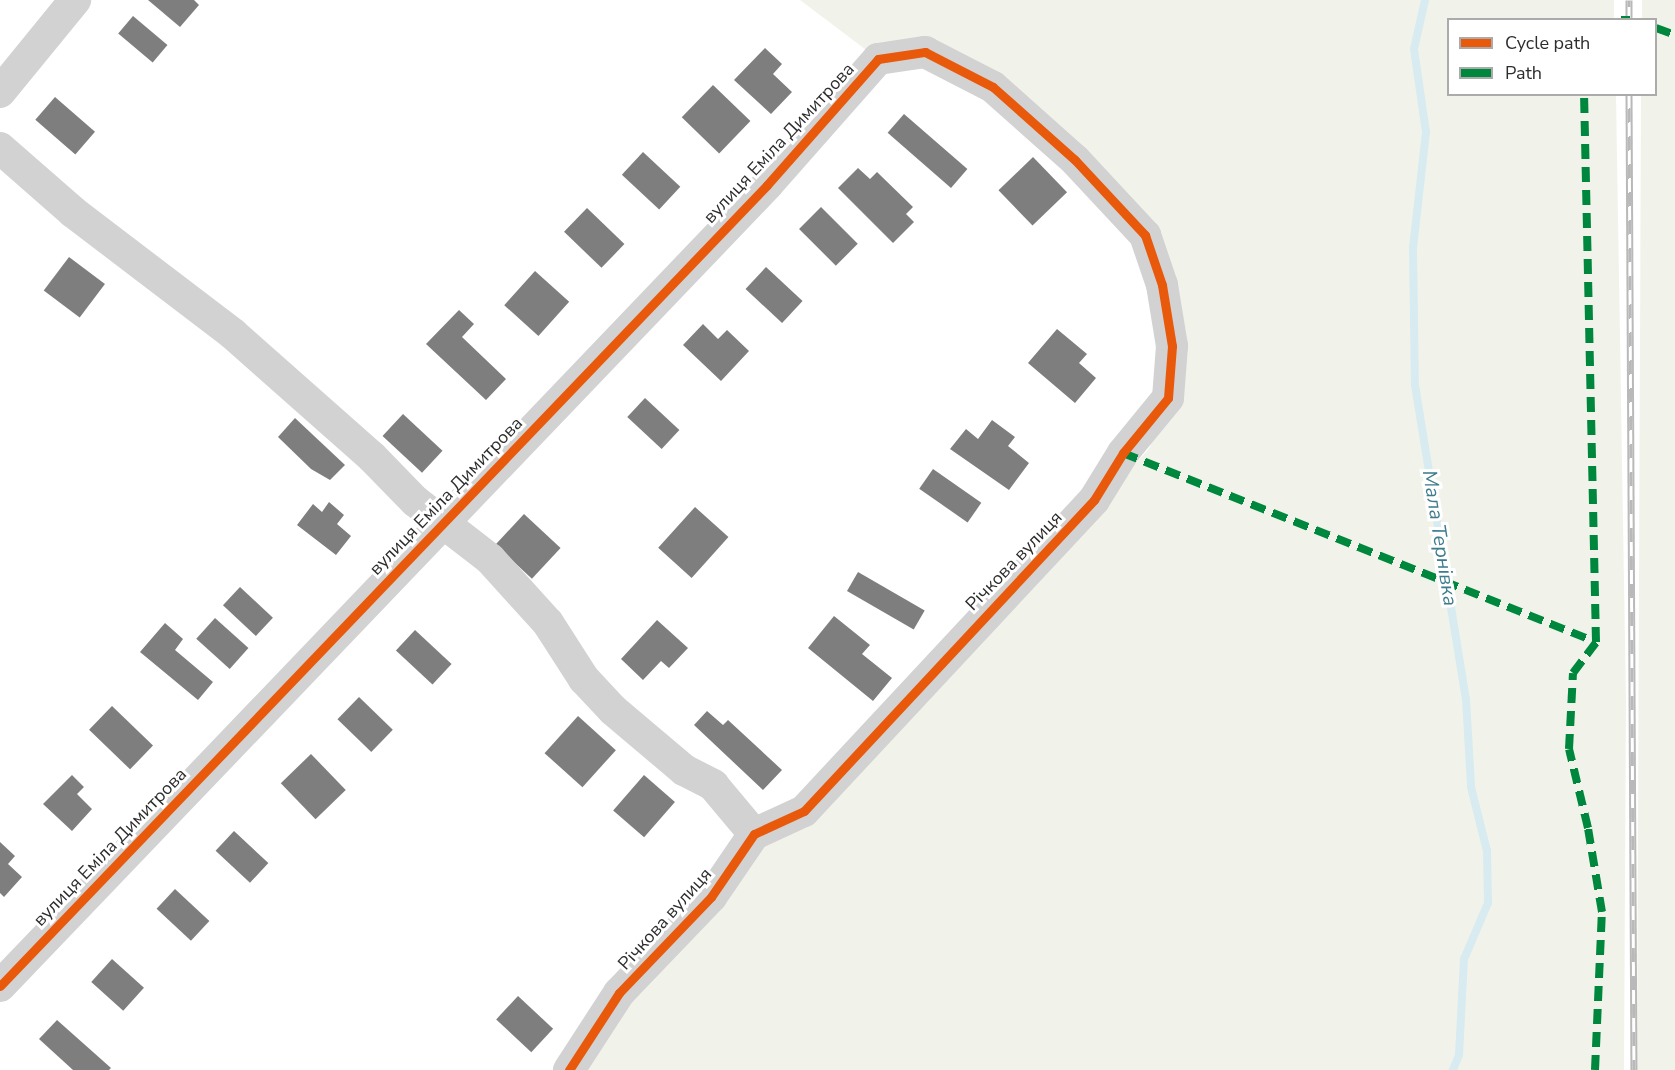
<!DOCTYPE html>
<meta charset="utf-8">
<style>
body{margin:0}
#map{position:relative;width:1675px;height:1070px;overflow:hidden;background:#fff;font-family:"Nunito Sans",sans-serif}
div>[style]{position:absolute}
.green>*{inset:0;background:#f1f3eb}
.stream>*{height:8px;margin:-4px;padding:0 4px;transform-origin:4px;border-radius:4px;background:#d7ebf0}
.building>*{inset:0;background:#7e7e7e;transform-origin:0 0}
.street>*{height:32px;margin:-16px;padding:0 16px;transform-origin:16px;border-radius:16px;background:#d2d2d2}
.rail>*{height:7px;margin-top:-3.5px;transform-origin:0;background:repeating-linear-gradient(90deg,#fff 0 14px,#b9b9b9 0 28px);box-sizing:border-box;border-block:2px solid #b9b9b9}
.quiet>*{height:8px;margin-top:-4px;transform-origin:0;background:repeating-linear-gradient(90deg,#00873e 0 15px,transparent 0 23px)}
.cycleway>*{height:9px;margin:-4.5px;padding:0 4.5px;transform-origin:4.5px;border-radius:4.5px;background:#e8590c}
span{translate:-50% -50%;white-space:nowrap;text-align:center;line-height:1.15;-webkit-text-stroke:6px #fff;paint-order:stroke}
.street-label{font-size:18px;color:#2d2d2d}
.water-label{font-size:20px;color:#3d7b8d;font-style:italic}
.legend{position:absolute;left:1447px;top:18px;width:210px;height:78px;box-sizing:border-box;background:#fff;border:2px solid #ababab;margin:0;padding:8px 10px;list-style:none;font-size:18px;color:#2d2d2d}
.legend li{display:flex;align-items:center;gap:12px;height:30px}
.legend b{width:30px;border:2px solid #ababab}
</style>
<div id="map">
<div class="green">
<i style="clip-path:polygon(800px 0,1614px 0,1614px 19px,1448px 20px,1448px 94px,1616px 95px,1626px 701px,1624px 1070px,577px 1070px,757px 844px,807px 816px,1148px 450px,1175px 399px,1169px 283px,996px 80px,878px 59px)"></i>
<i style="clip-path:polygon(1642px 0,1675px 0,1675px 1070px,1637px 1070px,1641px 95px,1656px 94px,1656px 20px,1642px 19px)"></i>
</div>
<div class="stream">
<i style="left:1425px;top:0;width:50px;rotate:102.7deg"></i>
<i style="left:1414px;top:49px;width:84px;rotate:81.8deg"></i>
<i style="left:1426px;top:132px;width:117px;rotate:96.4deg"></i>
<i style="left:1413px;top:248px;width:137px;rotate:89.2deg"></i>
<i style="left:1415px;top:385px;width:318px;rotate:80.8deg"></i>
<i style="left:1466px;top:699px;width:88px;rotate:86.7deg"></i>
<i style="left:1471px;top:787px;width:66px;rotate:76deg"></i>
<i style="left:1487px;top:851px;width:52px;rotate:88.9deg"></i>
<i style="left:1488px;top:903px;width:61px;rotate:113.2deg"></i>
<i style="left:1464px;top:959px;width:96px;rotate:93deg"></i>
<i style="left:1459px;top:1055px;width:16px;rotate:112deg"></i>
</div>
<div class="building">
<i style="clip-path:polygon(148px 0,194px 0,199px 5px,180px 27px)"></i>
<i style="left:133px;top:16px;width:45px;height:23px;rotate:40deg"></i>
<i style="clip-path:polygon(765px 48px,782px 64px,773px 74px,792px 92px,771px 114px,734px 80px)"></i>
<i style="left:713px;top:85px;width:52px;height:45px;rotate:44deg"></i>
<i style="left:55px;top:97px;width:53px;height:30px;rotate:41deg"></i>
<i style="left:904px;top:114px;width:84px;height:25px;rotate:41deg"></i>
<i style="left:643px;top:152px;width:51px;height:31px;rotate:43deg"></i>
<i style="left:1033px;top:157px;width:49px;height:48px;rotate:46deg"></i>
<i style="clip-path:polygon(858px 168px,870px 179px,877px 172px,913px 207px,906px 214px,914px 222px,893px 243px,838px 188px)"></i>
<i style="left:821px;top:207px;width:52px;height:31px;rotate:45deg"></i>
<i style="left:587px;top:208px;width:52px;height:33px;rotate:44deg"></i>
<i style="left:69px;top:257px;width:45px;height:42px;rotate:37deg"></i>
<i style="left:766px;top:267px;width:50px;height:30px;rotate:43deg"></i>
<i style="left:535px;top:271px;width:46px;height:46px;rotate:42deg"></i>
<i style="clip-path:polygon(459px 310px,474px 324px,462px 337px,506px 379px,486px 400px,426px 344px)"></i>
<i style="clip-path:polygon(703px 324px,718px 339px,727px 330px,749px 351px,721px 381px,683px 345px)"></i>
<i style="clip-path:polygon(1057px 329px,1087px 354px,1079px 363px,1096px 378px,1075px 403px,1028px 363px)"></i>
<i style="left:645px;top:398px;width:47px;height:26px;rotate:43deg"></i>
<i style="left:403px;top:414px;width:54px;height:30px;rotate:43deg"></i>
<i style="clip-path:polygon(295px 418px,345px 465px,330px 480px,311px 469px,278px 437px)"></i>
<i style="clip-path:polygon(992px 420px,1015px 437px,1008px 446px,1029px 463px,1009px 490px,950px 449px,966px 429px,978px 439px)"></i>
<i style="left:933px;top:469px;width:59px;height:24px;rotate:35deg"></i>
<i style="clip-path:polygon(329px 502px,344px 515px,337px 524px,351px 536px,336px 555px,297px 525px,313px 504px,322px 512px)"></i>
<i style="left:695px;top:507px;width:45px;height:55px;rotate:42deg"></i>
<i style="left:524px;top:514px;width:50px;height:42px;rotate:43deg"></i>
<i style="left:858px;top:572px;width:77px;height:22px;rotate:30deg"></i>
<i style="left:240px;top:587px;width:45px;height:25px;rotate:43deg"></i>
<i style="clip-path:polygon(834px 616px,870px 645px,862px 654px,892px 678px,873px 701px,808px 648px)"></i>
<i style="left:215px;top:618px;width:45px;height:28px;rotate:42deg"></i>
<i style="clip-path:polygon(657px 620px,688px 648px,669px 668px,661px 661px,643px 680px,621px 659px)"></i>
<i style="clip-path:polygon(165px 623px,183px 639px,175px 650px,213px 682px,198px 700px,140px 652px)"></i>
<i style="left:415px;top:630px;width:50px;height:28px;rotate:43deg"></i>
<i style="left:359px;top:697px;width:47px;height:31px;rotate:44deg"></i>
<i style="left:112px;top:706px;width:57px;height:33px;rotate:44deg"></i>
<i style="clip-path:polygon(707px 711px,723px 725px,728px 720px,782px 770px,763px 790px,694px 725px)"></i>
<i style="left:578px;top:716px;width:51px;height:50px;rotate:42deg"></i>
<i style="left:311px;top:754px;width:50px;height:42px;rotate:46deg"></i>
<i style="clip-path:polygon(72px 775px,84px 787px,77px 794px,92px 809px,72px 831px,43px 804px)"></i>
<i style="left:644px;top:775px;width:41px;height:47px;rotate:41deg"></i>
<i style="left:234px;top:831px;width:47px;height:27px;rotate:43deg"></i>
<i style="clip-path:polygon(0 842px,15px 856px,8px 864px,22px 877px,4px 897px,0 893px)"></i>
<i style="left:175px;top:889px;width:47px;height:27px;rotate:43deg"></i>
<i style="left:112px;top:959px;width:43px;height:31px;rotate:42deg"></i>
<i style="left:518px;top:996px;width:48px;height:32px;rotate:43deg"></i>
<i style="clip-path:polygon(57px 1020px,111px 1068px,109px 1070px,73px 1070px,39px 1039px)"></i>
</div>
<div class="street">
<i style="left:0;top:92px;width:119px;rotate:-50.8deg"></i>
<i style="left:0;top:148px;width:97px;rotate:41.2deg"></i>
<i style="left:73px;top:212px;width:201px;rotate:37.3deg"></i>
<i style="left:233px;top:334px;width:186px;rotate:41.5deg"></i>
<i style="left:372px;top:457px;width:62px;rotate:45.7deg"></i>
<i style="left:415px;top:501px;width:95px;rotate:37.7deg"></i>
<i style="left:490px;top:559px;width:86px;rotate:47.8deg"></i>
<i style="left:548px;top:623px;width:67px;rotate:57.3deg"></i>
<i style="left:584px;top:679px;width:42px;rotate:46.9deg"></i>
<i style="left:613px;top:710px;width:93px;rotate:40.2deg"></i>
<i style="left:684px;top:770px;width:33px;rotate:27deg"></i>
<i style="left:713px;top:785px;width:64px;rotate:50.1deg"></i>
<i style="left:0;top:986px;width:1109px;rotate:-46.24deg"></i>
<i style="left:767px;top:185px;width:168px;rotate:-48.6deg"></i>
<i style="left:878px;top:59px;width:48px;rotate:-8.5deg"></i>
<i style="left:925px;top:52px;width:76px;rotate:27.2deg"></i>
<i style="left:993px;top:87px;width:110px;rotate:41.7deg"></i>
<i style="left:1075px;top:160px;width:103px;rotate:47deg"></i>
<i style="left:1145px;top:235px;width:53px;rotate:71.2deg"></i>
<i style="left:1162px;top:285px;width:62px;rotate:80.7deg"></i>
<i style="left:1172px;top:346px;width:52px;rotate:94.4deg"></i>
<i style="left:1168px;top:398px;width:71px;rotate:129.3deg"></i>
<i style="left:1123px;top:453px;width:55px;rotate:121.7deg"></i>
<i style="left:1094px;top:500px;width:425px;rotate:133deg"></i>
<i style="left:804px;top:811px;width:55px;rotate:155.3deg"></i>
<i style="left:754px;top:834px;width:76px;rotate:124.3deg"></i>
<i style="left:711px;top:897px;width:133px;rotate:133.8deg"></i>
<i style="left:619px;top:993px;width:92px;rotate:123deg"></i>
</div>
<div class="rail">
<i style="left:1629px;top:20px;width:20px;rotate:-90deg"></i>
<i style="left:1629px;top:94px;width:976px;rotate:89.71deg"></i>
</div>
<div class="quiet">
<i style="left:1621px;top:20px;width:9px"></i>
<i style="left:1656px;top:28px;width:20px;rotate:20deg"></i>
<i style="left:1123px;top:453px;width:509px;rotate:21.78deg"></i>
<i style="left:1596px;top:642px;width:548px;rotate:-91.25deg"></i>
<i style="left:1595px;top:1070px;width:158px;rotate:-87.5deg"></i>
<i style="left:1602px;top:912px;width:85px;rotate:-99.5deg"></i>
<i style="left:1588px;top:828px;width:81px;rotate:-103.5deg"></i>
<i style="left:1569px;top:749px;width:76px;rotate:-87deg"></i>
<i style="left:1573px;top:673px;width:39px;rotate:-53deg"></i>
</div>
<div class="cycleway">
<i style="left:0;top:986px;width:1109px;rotate:-46.24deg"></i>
<i style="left:767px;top:185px;width:168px;rotate:-48.6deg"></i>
<i style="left:878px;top:59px;width:48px;rotate:-8.5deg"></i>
<i style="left:925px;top:52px;width:76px;rotate:27.2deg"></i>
<i style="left:993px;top:87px;width:110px;rotate:41.7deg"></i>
<i style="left:1075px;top:160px;width:103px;rotate:47deg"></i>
<i style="left:1145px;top:235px;width:53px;rotate:71.2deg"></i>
<i style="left:1162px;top:285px;width:62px;rotate:80.7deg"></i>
<i style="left:1172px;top:346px;width:52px;rotate:94.4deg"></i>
<i style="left:1168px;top:398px;width:71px;rotate:129.3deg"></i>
<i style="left:1123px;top:453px;width:55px;rotate:121.7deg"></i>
<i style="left:1094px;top:500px;width:425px;rotate:133deg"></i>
<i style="left:804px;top:811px;width:55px;rotate:155.3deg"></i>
<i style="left:754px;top:834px;width:76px;rotate:124.3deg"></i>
<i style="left:711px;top:897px;width:133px;rotate:133.8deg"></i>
<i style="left:619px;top:993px;width:92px;rotate:123deg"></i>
</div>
<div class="street-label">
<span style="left:779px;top:143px;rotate:-47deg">вулиця Еміла Димитрова</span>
<span style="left:446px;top:496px;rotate:-46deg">вулиця Еміла Димитрова</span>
<span style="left:1014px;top:561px;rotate:-46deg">Річкова вулиця</span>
<span style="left:110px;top:847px;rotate:-46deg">вулиця Еміла Димитрова</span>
<span style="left:665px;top:919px;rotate:-48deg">Річкова вулиця</span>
</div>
<div class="water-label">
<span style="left:1440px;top:538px;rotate:81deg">Мала Тернівка</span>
</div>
<ul class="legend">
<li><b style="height:8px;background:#e8590c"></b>Cycle path</li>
<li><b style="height:8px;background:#00873e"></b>Path</li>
</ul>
</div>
